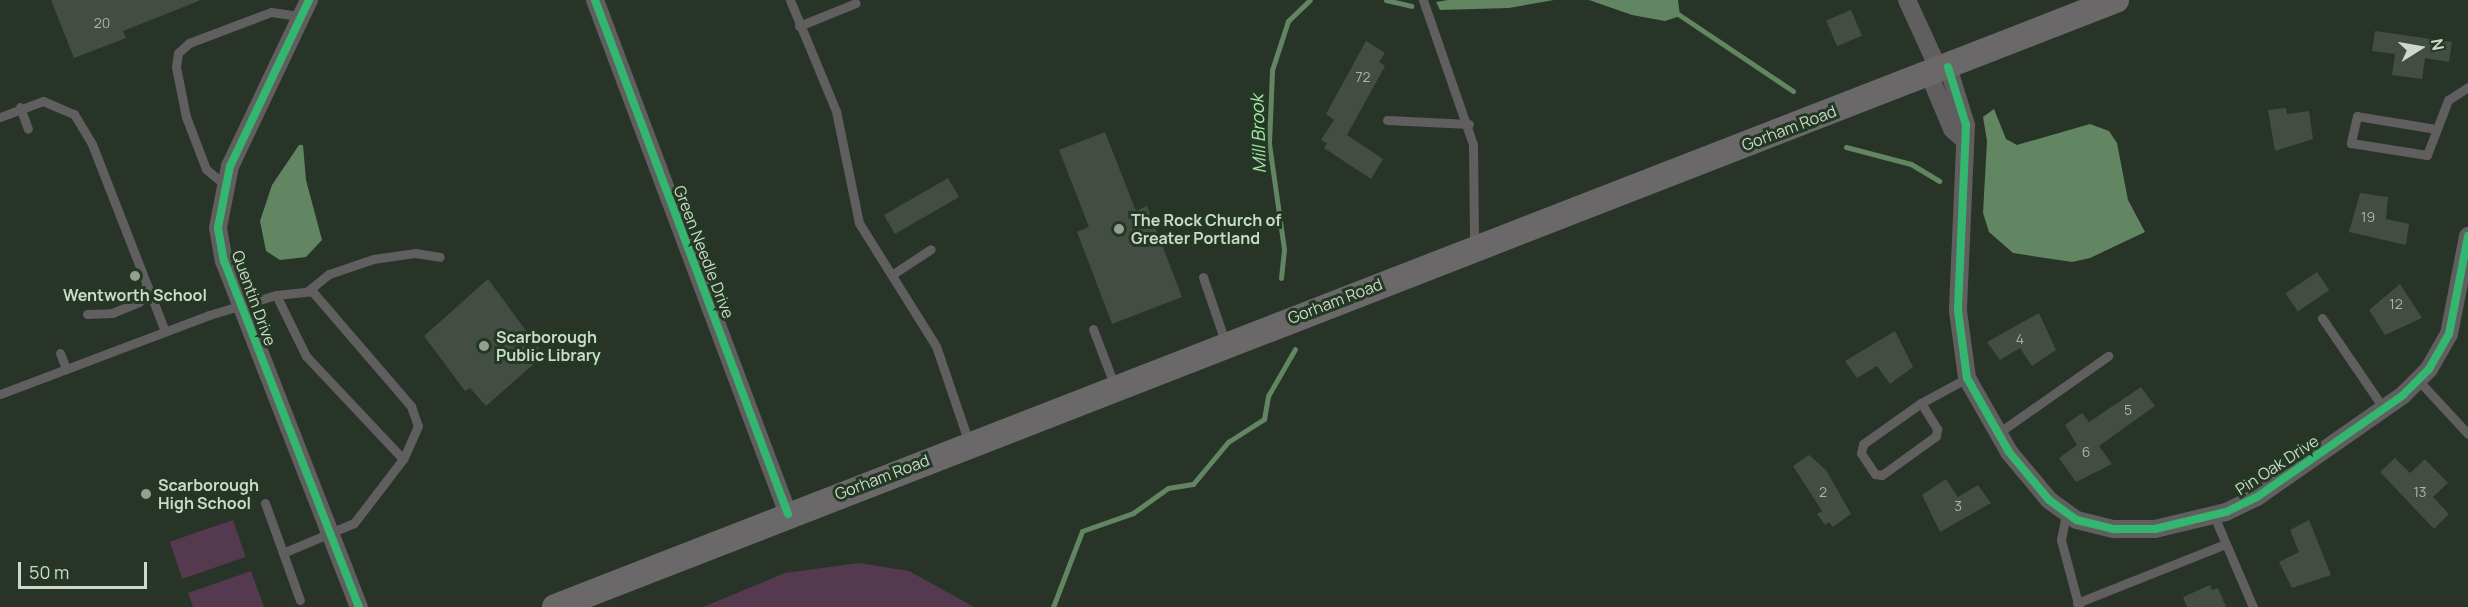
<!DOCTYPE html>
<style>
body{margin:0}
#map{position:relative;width:2468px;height:607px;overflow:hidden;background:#283428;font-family:Manrope,sans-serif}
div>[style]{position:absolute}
.green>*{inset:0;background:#55394e;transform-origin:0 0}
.water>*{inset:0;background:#628562}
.stream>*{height:5px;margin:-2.5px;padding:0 2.5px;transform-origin:2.5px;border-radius:2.5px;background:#628562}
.building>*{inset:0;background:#434d43;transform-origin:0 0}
.service>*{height:9px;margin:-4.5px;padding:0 4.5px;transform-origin:4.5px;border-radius:4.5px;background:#615e5f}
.minor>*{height:18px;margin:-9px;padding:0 9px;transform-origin:9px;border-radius:9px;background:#615e5f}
.secondary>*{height:26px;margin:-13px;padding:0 13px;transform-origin:13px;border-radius:13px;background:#6b6869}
.cycleway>*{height:8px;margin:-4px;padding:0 4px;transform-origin:4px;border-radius:4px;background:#33b770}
.dots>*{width:16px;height:16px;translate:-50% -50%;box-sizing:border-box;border:3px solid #233923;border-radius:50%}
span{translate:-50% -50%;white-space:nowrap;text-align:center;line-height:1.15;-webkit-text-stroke:6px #233923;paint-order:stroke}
.number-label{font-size:14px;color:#aab6a9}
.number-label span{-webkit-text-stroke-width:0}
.street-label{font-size:16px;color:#ccd9cb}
.poi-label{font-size:16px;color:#ccd9cb;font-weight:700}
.left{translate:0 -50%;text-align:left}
.water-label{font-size:18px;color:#aae4aa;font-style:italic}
.north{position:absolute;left:2390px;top:18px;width:60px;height:60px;-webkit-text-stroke:4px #233923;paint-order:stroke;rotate:79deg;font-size:16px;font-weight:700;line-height:24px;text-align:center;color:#ccd9cb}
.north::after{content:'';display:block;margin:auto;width:21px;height:27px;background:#ccd9cb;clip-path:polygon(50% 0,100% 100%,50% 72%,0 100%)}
.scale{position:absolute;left:18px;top:562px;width:129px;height:27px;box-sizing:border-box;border:3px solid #ccd9cb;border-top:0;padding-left:8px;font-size:18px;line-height:21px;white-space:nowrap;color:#ccd9cb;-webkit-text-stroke:4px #233923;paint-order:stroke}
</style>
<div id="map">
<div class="green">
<i style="left:233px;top:520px;width:39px;height:67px;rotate:71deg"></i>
<i style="clip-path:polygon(859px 563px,909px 571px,974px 607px,703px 607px,785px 573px)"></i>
<i style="clip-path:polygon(251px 571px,264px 607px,193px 607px,188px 593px)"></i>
</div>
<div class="water">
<i style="clip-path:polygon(1448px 0,1554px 0,1509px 8px,1440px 10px,1436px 2px)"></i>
<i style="clip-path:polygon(1589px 0,1678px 0,1680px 16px,1665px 21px,1632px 15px)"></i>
<i style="clip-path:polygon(1994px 109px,2006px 139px,2017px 145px,2090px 124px,2109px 131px,2117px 143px,2128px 200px,2145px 232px,2090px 258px,2072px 262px,2013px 253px,1989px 232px,1983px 213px,1987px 141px,1983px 117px)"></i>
<i style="clip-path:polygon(299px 145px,303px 145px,306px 180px,322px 240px,306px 257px,280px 260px,266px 251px,260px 221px,272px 185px)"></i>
</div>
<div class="stream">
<i style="left:1386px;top:0;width:26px;rotate:13deg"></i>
<i style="left:1675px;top:12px;width:142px;rotate:33.8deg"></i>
<i style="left:1846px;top:147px;width:67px;rotate:14.7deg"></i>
<i style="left:1911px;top:164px;width:33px;rotate:31deg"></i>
<i style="left:1281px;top:278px;width:29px;rotate:-84deg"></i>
<i style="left:1284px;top:249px;width:107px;rotate:-98.1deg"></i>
<i style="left:1269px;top:143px;width:73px;rotate:-87.6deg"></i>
<i style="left:1272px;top:70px;width:52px;rotate:-71.9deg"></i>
<i style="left:1288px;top:21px;width:30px;rotate:-44deg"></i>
<i style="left:1053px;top:607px;width:81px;rotate:-69.1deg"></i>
<i style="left:1082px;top:531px;width:54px;rotate:-19.4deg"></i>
<i style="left:1133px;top:513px;width:43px;rotate:-35.5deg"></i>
<i style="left:1168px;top:488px;width:25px;rotate:-9deg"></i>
<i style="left:1193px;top:484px;width:55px;rotate:-50.2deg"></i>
<i style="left:1228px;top:442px;width:43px;rotate:-32.6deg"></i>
<i style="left:1264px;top:419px;width:23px;rotate:-80deg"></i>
<i style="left:1268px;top:396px;width:54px;rotate:-60.1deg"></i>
</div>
<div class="building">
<i style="clip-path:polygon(51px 0,199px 0,199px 1px,123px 31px,126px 38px,74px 58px)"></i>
<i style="left:1851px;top:10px;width:28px;height:27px;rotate:67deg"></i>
<i style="clip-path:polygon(2375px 31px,2452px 42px,2449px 62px,2425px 58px,2422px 79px,2392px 75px,2395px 54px,2372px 51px)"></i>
<i style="clip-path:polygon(1366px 41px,1385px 53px,1379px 62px,1385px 66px,1347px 135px,1383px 159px,1371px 179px,1324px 148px,1327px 143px,1321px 140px,1334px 120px,1326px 114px)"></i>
<i style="clip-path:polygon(2286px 108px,2287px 114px,2309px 111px,2313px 139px,2275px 151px,2268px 110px)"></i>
<i style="clip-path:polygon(1105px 132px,1136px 211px,1147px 206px,1182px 297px,1112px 324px,1077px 232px,1089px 227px,1059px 150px)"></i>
<i style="left:948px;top:178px;width:22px;height:74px;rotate:60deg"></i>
<i style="clip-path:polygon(2360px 193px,2388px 197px,2386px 219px,2409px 224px,2406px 245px,2349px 232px)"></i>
<i style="left:2317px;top:272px;width:22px;height:38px;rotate:56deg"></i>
<i style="clip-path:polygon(488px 279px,544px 355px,486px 406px,470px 388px,465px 391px,424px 336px)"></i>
<i style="clip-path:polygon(2400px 284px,2422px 318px,2385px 335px,2369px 310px)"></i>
<i style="clip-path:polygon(2039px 313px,2056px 350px,2032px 366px,2020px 348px,2000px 360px,1987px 342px)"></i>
<i style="clip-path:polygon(1895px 331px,1913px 367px,1890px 384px,1877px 366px,1857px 378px,1845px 361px)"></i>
<i style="clip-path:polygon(2141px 387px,2155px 406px,2099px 446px,2112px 464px,2076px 482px,2059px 458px,2077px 445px,2065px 425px,2082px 413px,2089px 422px)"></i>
<i style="clip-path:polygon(1809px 455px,1826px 470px,1851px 514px,1833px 527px,1829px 522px,1825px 525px,1817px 514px,1822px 511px,1793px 466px)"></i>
<i style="clip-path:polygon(2395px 458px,2410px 473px,2425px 459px,2448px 483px,2433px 497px,2449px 514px,2434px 529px,2380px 472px)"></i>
<i style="clip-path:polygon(1946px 479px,1958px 497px,1978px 485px,1991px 503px,1940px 532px,1922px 495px)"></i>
<i style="clip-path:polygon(2309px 520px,2331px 575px,2292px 588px,2279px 562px,2299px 552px,2290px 530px)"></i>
<i style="clip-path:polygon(2210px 585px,2212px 590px,2218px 588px,2226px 607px,2187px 607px,2183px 597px)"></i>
</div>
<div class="service">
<i style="left:790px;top:0;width:120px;rotate:67.5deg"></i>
<i style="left:836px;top:111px;width:114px;rotate:78.4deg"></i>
<i style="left:859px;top:223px;width:145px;rotate:58deg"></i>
<i style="left:936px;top:346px;width:102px;rotate:71.2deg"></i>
<i style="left:1423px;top:0;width:152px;rotate:70.9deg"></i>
<i style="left:1473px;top:144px;width:103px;rotate:89.4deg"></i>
<i style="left:799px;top:26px;width:61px;rotate:-22deg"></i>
<i style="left:20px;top:107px;width:23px;rotate:70deg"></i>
<i style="left:0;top:117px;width:46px;rotate:-20.4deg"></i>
<i style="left:43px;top:101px;width:34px;rotate:23deg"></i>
<i style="left:74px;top:114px;width:35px;rotate:59deg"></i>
<i style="left:92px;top:144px;width:201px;rotate:68.7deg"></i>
<i style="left:1387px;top:120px;width:82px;rotate:2.8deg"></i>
<i style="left:2436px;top:129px;width:80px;rotate:-170.7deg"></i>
<i style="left:2357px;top:116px;width:28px;rotate:103deg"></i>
<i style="left:2351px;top:143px;width:77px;rotate:9deg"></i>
<i style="left:2427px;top:155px;width:59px;rotate:-69.1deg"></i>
<i style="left:2448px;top:100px;width:24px;rotate:-33deg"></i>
<i style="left:225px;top:185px;width:25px;rotate:-140deg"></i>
<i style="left:206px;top:169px;width:56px;rotate:-111deg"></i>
<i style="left:186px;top:117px;width:51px;rotate:-101.3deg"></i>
<i style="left:176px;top:67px;width:14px;rotate:-82deg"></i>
<i style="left:178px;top:53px;width:15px;rotate:-42deg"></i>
<i style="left:189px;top:43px;width:88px;rotate:-20.7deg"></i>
<i style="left:271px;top:12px;width:30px;rotate:8deg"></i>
<i style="left:893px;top:274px;width:45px;rotate:-33.3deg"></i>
<i style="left:1203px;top:277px;width:71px;rotate:71.1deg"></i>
<i style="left:309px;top:290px;width:26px;rotate:-39deg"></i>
<i style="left:329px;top:274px;width:46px;rotate:-18.8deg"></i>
<i style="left:373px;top:259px;width:42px;rotate:-8.1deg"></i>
<i style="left:415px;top:253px;width:25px;rotate:9deg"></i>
<i style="left:276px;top:295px;width:68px;rotate:63.8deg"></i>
<i style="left:306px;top:356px;width:141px;rotate:46.7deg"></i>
<i style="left:87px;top:314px;width:25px;rotate:-2deg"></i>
<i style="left:112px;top:313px;width:29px;rotate:-22deg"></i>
<i style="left:139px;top:302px;width:18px;rotate:-68deg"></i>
<i style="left:2322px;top:318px;width:110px;rotate:55.7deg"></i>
<i style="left:1093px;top:329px;width:62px;rotate:69.2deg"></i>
<i style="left:60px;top:353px;width:17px;rotate:69deg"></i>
<i style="left:2419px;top:381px;width:72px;rotate:47.2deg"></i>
<i style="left:0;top:394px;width:223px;rotate:-20.7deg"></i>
<i style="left:209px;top:315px;width:70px;rotate:-16.6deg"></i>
<i style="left:276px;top:295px;width:36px;rotate:-6deg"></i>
<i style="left:312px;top:291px;width:152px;rotate:49.3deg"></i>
<i style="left:411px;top:406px;width:21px;rotate:71deg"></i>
<i style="left:418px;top:426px;width:36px;rotate:114deg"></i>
<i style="left:403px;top:459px;width:81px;rotate:127.4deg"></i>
<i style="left:354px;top:523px;width:77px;rotate:157.1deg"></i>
<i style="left:1921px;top:403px;width:31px;rotate:58deg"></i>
<i style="left:1937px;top:429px;width:7px;rotate:98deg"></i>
<i style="left:1936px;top:436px;width:67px;rotate:144.2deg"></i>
<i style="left:1882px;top:475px;width:7px;rotate:-172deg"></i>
<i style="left:1875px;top:474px;width:25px;rotate:-124deg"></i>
<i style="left:1861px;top:453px;width:9px;rotate:-77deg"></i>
<i style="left:1863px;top:444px;width:71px;rotate:-35.3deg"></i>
<i style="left:1921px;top:403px;width:52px;rotate:-28.5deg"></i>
<i style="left:1997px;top:434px;width:136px;rotate:-35.1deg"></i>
<i style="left:265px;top:503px;width:103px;rotate:70.2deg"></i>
<i style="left:2066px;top:514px;width:26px;rotate:101deg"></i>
<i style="left:2061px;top:540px;width:69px;rotate:75deg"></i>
<i style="left:2214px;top:516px;width:99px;rotate:66.8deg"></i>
<i style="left:2077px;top:603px;width:159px;rotate:-21.7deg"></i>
</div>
<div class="minor">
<i style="left:309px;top:0;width:184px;rotate:115.4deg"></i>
<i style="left:230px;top:166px;width:63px;rotate:101deg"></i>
<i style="left:218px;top:228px;width:34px;rotate:80deg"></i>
<i style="left:224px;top:261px;width:371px;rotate:68.7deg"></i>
<i style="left:595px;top:0;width:549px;rotate:69.42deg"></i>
<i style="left:1907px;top:0;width:77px;rotate:65.4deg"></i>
<i style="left:1948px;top:67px;width:61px;rotate:72.8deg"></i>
<i style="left:1966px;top:125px;width:186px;rotate:92.5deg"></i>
<i style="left:1958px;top:311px;width:68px;rotate:82.3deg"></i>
<i style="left:1967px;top:378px;width:85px;rotate:60.4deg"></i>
<i style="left:2009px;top:452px;width:62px;rotate:50.2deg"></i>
<i style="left:2049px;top:500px;width:34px;rotate:36deg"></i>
<i style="left:2077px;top:520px;width:38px;rotate:14deg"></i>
<i style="left:2114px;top:529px;width:41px"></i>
<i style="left:2155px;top:529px;width:73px;rotate:-13.5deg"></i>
<i style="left:2226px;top:512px;width:34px;rotate:-26deg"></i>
<i style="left:2257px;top:497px;width:178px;rotate:-34.9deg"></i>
<i style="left:2403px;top:395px;width:37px;rotate:-45deg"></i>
<i style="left:2429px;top:369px;width:40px;rotate:-60.3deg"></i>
<i style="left:2449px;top:334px;width:100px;rotate:-79deg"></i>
<i style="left:1929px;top:74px;width:60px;rotate:67.3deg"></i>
<i style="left:1952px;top:129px;width:15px;rotate:42deg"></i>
</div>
<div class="secondary">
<i style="left:555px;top:607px;width:1675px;rotate:-21.25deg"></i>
</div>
<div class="cycleway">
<i style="left:309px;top:0;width:184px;rotate:115.4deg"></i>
<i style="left:230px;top:166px;width:63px;rotate:101deg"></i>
<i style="left:218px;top:228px;width:34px;rotate:80deg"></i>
<i style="left:224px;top:261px;width:371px;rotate:68.7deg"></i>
<i style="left:595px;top:0;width:549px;rotate:69.42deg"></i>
<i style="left:1948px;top:67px;width:61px;rotate:72.8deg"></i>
<i style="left:1966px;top:125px;width:186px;rotate:92.5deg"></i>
<i style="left:1958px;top:311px;width:68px;rotate:82.3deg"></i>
<i style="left:1967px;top:378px;width:85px;rotate:60.4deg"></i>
<i style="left:2009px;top:452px;width:62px;rotate:50.2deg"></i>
<i style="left:2049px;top:500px;width:34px;rotate:36deg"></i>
<i style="left:2077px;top:520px;width:38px;rotate:14deg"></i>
<i style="left:2114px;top:529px;width:41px"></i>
<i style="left:2155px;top:529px;width:73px;rotate:-13.5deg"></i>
<i style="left:2226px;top:512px;width:34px;rotate:-26deg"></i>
<i style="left:2257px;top:497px;width:178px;rotate:-34.9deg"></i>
<i style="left:2403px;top:395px;width:37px;rotate:-45deg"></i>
<i style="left:2429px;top:369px;width:40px;rotate:-60.3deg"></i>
<i style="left:2449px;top:334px;width:100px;rotate:-79deg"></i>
</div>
<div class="dots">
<i style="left:1119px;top:229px;background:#939f92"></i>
<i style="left:135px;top:276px;background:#939f92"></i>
<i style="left:484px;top:346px;background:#939f92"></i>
<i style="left:146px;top:494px;background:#939f92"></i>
</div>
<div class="number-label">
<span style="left:102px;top:23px">20</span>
<span style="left:1363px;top:77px">72</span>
<span style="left:2368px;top:217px">19</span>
<span style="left:2396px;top:304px">12</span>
<span style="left:2020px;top:339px">4</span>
<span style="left:2128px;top:410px">5</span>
<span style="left:2086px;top:452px">6</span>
<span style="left:1823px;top:492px">2</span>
<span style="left:2420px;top:492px">13</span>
<span style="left:1958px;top:506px">3</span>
</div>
<div class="street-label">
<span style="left:1789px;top:128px;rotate:-21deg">Gorham Road</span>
<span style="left:704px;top:252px;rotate:69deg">Green Needle Drive</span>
<span style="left:254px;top:298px;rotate:70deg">Quentin Drive</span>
<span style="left:1335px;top:301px;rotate:-21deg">Gorham Road</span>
<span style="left:2277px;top:465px;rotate:-33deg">Pin Oak Drive</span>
<span style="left:882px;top:477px;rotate:-21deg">Gorham Road</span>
</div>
<div class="poi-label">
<span class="left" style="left:1131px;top:229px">The Rock Church of<br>Greater Portland</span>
<span style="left:135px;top:295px">Wentworth School</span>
<span class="left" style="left:496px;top:346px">Scarborough<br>Public Library</span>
<span class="left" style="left:158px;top:494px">Scarborough<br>High School</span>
</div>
<div class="water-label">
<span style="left:1258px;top:134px;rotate:-92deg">Mill Brook</span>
</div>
<div class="north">N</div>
<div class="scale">50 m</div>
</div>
